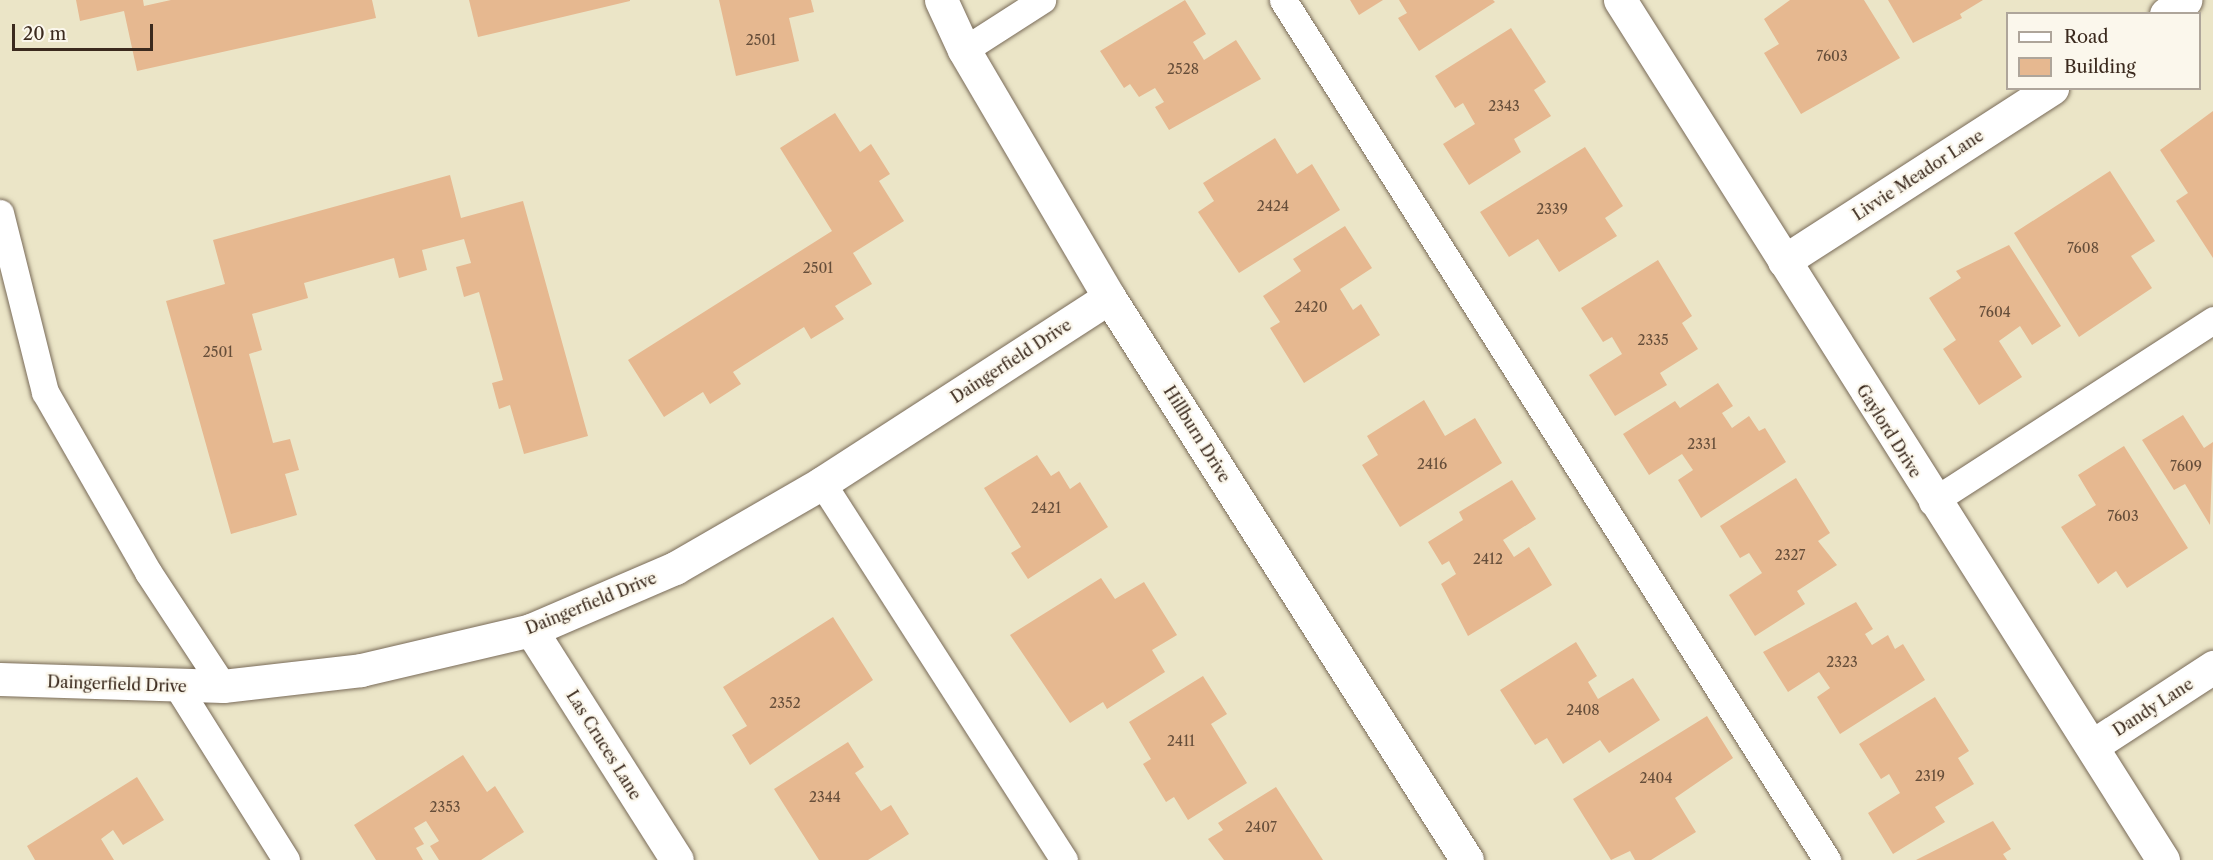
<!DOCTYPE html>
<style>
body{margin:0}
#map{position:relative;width:2213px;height:860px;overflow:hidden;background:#ebe5c7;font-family:"Libre Caslon Text",serif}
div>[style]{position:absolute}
.building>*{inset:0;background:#e6b890}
.roads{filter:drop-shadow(0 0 2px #796b59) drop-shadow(0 0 2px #796b59)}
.service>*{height:27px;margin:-13.5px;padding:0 13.5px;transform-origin:13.5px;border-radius:13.5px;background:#fff}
.minor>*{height:33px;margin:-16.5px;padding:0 16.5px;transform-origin:16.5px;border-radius:16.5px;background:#fff}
.tertiary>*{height:33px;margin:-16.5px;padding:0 16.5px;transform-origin:16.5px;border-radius:16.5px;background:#fff}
span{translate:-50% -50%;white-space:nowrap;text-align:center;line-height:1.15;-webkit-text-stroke:4.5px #fbf7ec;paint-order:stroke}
.number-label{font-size:14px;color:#664e3a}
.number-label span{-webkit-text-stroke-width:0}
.street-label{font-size:16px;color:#3b2a1e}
.legend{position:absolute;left:2006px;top:12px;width:195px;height:78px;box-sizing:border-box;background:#fbf7ec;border:2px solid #aea59a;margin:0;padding:8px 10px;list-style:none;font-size:18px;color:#3b2a1e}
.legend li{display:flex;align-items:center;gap:12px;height:30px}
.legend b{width:30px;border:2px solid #aea59a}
.scale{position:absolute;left:12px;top:24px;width:141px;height:27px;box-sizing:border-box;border:3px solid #3b2a1e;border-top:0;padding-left:8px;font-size:18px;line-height:21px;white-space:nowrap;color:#3b2a1e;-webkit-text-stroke:4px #fbf7ec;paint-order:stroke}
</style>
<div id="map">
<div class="building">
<i style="clip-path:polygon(76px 0,143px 0,144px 6px,171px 0,372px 0,376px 18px,137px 71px,124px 11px,80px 21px)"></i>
<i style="clip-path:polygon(469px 0,630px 0,630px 1px,478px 37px)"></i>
<i style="clip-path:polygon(719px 0,811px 0,814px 12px,789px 18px,799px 61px,736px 76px)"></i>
<i style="clip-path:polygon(1185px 0,1206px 34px,1193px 42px,1204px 60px,1236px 40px,1261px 79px,1169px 130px,1155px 107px,1164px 102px,1155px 88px,1139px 97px,1130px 84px,1124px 88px,1100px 51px)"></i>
<i style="clip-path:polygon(1350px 0,1383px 0,1359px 15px)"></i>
<i style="clip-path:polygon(1399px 0,1493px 0,1495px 2px,1419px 51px,1398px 18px,1407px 13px)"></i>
<i style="clip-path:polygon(1790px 0,1864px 0,1900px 58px,1801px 114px,1764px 53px,1779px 44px,1764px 19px)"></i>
<i style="clip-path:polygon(1888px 0,1983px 0,1960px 14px,1962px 18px,1913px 43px)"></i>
<i style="clip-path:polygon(1511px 28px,1546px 82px,1534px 90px,1551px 116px,1514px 139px,1521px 152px,1469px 185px,1443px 144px,1475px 124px,1463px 103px,1455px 108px,1435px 76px)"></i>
<i style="clip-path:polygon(2213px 111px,2213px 258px,2176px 201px,2188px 193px,2160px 150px)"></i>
<i style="clip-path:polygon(835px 113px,860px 152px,871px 144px,890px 174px,879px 181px,904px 221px,853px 253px,872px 284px,835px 306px,844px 319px,811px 339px,804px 327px,733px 372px,741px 384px,710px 404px,703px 392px,664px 417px,628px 360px,832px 231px,780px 148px)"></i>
<i style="clip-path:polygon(1275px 138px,1297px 174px,1312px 164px,1340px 210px,1239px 273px,1198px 212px,1214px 201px,1203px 183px)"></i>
<i style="clip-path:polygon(1585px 147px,1623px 206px,1605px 218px,1617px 236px,1559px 272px,1538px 239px,1509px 257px,1480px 212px)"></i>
<i style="clip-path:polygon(2110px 171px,2155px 241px,2131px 256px,2152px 288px,2079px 337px,2014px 233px)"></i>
<i style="clip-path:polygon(450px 175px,461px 218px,523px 201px,588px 436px,524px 454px,510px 405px,499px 409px,492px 383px,503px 380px,479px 292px,464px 297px,456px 267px,471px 263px,464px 239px,422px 250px,427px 270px,399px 278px,394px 258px,304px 283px,308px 298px,252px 314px,262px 350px,249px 354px,273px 443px,290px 439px,299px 470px,285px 474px,297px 515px,231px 534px,166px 301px,225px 284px,213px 240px)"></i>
<i style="clip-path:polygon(1345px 226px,1372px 268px,1340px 289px,1353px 310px,1361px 304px,1380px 335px,1304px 383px,1270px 328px,1280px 322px,1263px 296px,1301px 271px,1293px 259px)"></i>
<i style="clip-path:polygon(2009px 245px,2061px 326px,2032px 345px,2020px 326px,1999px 341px,2022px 377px,1979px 405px,1943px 349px,1956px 340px,1929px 298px,1961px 278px,1956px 271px)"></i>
<i style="clip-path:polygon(1658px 260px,1692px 316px,1682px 323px,1698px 349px,1660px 373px,1667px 385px,1615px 416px,1589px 375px,1622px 354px,1612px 337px,1603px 342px,1581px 308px)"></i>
<i style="clip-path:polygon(1718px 383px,1733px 406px,1722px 413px,1732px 428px,1749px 416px,1759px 431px,1765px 428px,1786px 462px,1701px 518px,1678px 480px,1693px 470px,1682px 454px,1649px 475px,1623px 434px,1675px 401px,1680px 408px)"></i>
<i style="clip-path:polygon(1424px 400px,1445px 436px,1475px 418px,1502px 463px,1400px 527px,1362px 465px,1378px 455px,1367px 436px)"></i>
<i style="clip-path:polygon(2183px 415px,2204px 448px,2213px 442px,2210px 525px,2185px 484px,2174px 490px,2142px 440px)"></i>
<i style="clip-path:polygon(2124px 446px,2188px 548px,2127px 588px,2116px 571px,2098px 584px,2061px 527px,2096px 505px,2078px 475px)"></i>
<i style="clip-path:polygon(1037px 455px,1051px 476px,1059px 471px,1070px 489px,1080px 482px,1108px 527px,1028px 579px,1011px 553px,1021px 547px,984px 488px)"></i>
<i style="clip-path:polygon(1796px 478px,1830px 533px,1818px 541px,1837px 565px,1797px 591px,1805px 604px,1755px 636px,1729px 595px,1762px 573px,1749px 553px,1740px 558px,1720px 526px)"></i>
<i style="clip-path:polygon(1512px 480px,1536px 519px,1503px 540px,1514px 557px,1529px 547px,1552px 585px,1468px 636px,1441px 584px,1456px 574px,1449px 561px,1442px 565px,1428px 542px,1463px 520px,1459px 512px)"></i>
<i style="clip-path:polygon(1101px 578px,1115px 599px,1144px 582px,1177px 635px,1152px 650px,1165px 672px,1107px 709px,1103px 702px,1070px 723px,1010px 635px)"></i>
<i style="clip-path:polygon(1856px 602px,1873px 629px,1865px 634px,1872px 645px,1888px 635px,1895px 649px,1903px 644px,1925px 680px,1840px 734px,1817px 697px,1830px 688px,1819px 672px,1788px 692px,1763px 652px)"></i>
<i style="clip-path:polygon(833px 617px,873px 680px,750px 765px,732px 735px,747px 726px,723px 687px)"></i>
<i style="clip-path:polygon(1576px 642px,1597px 676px,1588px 682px,1598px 699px,1633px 678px,1660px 720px,1609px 753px,1600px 740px,1563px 764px,1547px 738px,1535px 745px,1500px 690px)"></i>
<i style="clip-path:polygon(1203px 676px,1227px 714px,1211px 724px,1247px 783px,1188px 820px,1174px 797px,1166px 802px,1143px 764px,1151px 759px,1129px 722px)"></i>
<i style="clip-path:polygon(1935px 697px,1969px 751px,1958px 758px,1974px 784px,1935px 807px,1945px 822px,1893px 854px,1868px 813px,1900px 793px,1889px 774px,1881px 779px,1859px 744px)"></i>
<i style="clip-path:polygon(1707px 716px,1733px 758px,1675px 798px,1696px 832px,1651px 860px,1635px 860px,1630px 851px,1611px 860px,1573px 799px)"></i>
<i style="clip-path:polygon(848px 742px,864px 767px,855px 773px,881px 811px,891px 805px,909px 834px,868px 860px,819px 860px,774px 789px)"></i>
<i style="clip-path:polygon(463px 755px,487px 792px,495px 786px,524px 832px,481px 860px,439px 860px,430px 846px,439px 841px,426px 821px,414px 828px,424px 844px,416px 848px,423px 860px,376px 860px,354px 825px)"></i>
<i style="clip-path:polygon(137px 777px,164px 820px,123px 845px,113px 830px,101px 839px,114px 860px,35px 860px,27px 846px)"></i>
<i style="clip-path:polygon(1276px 787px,1323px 860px,1224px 860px,1208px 839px,1223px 830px,1218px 823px)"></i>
<i style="clip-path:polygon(1993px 821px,2011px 849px,2003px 854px,2007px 860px,1916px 860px)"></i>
</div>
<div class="roads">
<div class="service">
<i style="left:1283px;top:0;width:1018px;rotate:57.68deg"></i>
<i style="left:964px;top:50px;width:93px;rotate:-32.7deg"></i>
<i style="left:0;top:213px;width:185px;rotate:75.9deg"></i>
<i style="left:45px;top:392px;width:207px;rotate:60.2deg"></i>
<i style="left:148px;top:572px;width:136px;rotate:56.7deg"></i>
<i style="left:822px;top:483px;width:448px;rotate:57.3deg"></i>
<i style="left:1932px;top:502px;width:335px;rotate:-32.9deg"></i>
<i style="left:177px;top:686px;width:205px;rotate:57.9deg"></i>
</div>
<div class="minor">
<i style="left:1620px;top:0;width:1017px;rotate:57.73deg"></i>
<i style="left:2166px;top:14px;width:24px;rotate:-36deg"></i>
<i style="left:1784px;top:261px;width:319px;rotate:-32.8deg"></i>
<i style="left:531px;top:630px;width:272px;rotate:57.6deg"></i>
<i style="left:0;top:679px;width:223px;rotate:1.8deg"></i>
<i style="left:223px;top:686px;width:139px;rotate:-6.6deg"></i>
<i style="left:361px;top:670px;width:175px;rotate:-13.2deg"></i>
<i style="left:531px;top:630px;width:157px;rotate:-23.3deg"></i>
<i style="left:675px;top:568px;width:170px;rotate:-30deg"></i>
<i style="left:822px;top:483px;width:342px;rotate:-32.9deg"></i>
<i style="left:2092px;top:746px;width:145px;rotate:-33.1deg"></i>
</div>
<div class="tertiary">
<i style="left:941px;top:0;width:55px;rotate:65.3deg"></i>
<i style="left:964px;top:50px;width:286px;rotate:59.6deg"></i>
<i style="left:1109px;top:297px;width:667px;rotate:57.55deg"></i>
</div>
</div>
<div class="number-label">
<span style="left:761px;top:40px">2501</span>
<span style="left:1832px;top:56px">7603</span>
<span style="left:1183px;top:69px">2528</span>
<span style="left:1504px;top:106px">2343</span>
<span style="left:1273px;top:206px">2424</span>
<span style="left:1552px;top:209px">2339</span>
<span style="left:2083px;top:248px">7608</span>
<span style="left:818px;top:268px">2501</span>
<span style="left:1311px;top:307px">2420</span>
<span style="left:1995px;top:312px">7604</span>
<span style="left:1653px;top:340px">2335</span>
<span style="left:218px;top:352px">2501</span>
<span style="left:1702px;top:444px">2331</span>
<span style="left:1432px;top:464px">2416</span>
<span style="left:2186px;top:466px">7609</span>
<span style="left:1046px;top:508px">2421</span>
<span style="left:2123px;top:516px">7603</span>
<span style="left:1790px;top:555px">2327</span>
<span style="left:1488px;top:559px">2412</span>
<span style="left:1842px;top:662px">2323</span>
<span style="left:785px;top:703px">2352</span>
<span style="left:1583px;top:710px">2408</span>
<span style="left:1181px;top:741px">2411</span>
<span style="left:1930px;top:776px">2319</span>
<span style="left:1656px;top:778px">2404</span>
<span style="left:825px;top:797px">2344</span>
<span style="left:445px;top:807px">2353</span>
<span style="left:1261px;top:827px">2407</span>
</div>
<div class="street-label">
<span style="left:1918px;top:175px;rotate:-33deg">Livvie Meador Lane</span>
<span style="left:1011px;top:361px;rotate:-33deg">Daingerfield Drive</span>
<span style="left:1889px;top:431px;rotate:58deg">Gaylord Drive</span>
<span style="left:1197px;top:434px;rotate:58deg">Hillburn Drive</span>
<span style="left:591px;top:603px;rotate:-22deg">Daingerfield Drive</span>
<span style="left:117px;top:684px;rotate:2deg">Daingerfield Drive</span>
<span style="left:2153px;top:707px;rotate:-33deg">Dandy Lane</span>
<span style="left:604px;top:745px;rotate:58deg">Las Cruces Lane</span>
</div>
<ul class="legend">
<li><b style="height:8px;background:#fff"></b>Road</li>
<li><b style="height:16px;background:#e6b890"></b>Building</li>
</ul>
<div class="scale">20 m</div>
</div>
